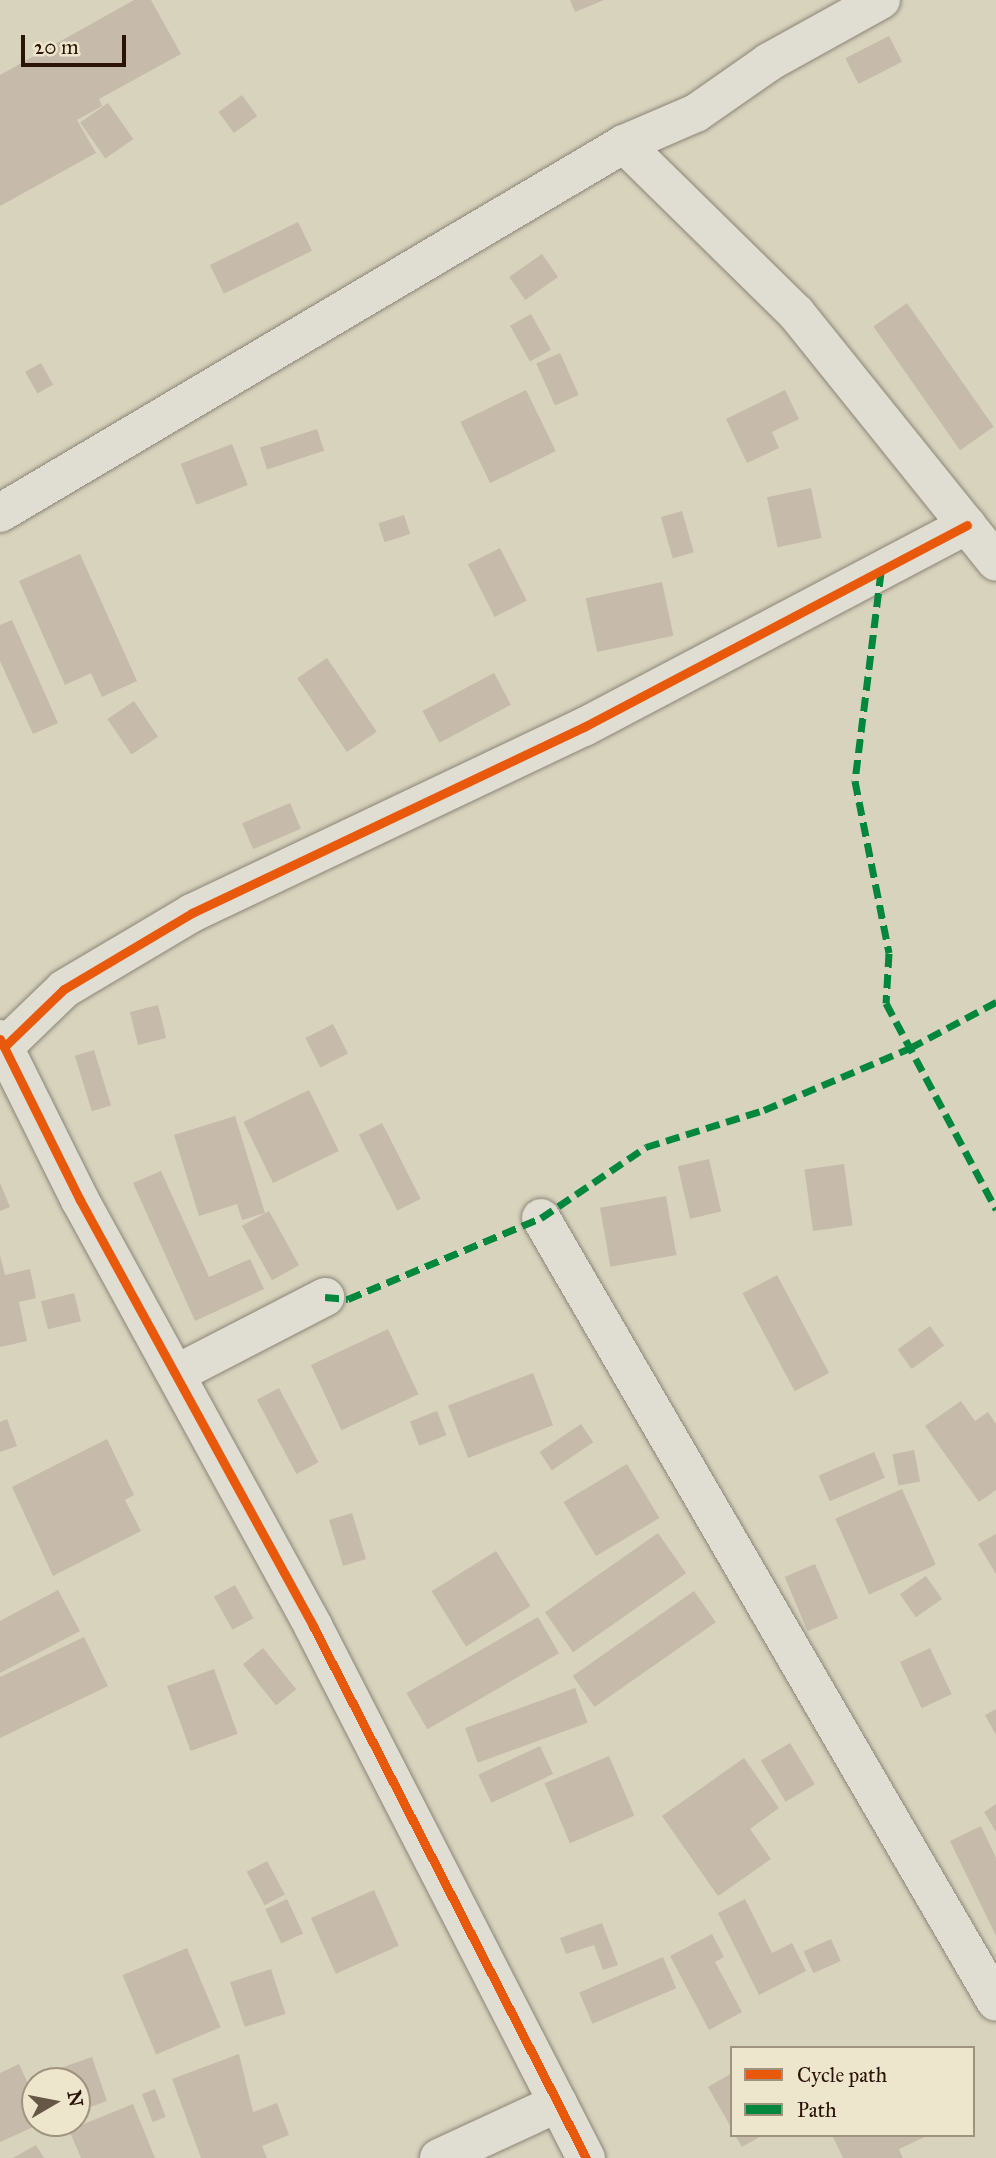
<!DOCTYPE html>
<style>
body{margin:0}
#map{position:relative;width:996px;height:2158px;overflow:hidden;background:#d8d3bd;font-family:"IM FELL Great Primer",serif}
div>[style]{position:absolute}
.building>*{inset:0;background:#c6baaa;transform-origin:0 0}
.roads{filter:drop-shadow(0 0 2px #8b8577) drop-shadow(0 0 2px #8b8577)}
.minor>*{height:38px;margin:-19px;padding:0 19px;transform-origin:19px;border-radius:19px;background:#e0ded3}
.quiet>*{height:7px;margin-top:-3.5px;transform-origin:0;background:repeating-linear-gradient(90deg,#00873e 0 14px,transparent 0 21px)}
.cycleway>*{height:9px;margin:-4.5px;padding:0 4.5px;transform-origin:4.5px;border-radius:4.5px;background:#e8590c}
span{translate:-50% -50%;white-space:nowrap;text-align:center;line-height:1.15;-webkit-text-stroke:6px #ede6cc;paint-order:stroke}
.legend{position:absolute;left:730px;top:2046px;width:245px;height:91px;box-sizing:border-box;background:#ede6cc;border:2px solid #9f927e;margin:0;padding:9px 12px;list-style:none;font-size:21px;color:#2a1408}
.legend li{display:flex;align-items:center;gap:14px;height:35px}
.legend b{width:35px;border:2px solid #9f927e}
.north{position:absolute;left:21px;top:2067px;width:70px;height:70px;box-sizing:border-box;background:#ede6cc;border:2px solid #9f927e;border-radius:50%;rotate:80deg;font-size:19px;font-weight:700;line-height:28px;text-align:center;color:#2a1408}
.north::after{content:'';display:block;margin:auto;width:24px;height:32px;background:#675747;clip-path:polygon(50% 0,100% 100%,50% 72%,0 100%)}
.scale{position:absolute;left:21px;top:35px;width:105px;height:32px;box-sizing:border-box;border:4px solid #2a1408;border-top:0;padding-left:9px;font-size:21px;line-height:24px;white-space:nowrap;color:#2a1408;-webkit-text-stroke:5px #ede6cc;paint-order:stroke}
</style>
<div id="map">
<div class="building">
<i style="clip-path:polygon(134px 0,151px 0,181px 54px,99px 99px,102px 106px,77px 120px,96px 153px,0 206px,0 75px)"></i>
<i style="clip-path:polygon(570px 0,604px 0,575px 12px)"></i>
<i style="left:889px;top:36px;width:29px;height:49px;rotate:63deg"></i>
<i style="left:242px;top:95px;width:26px;height:29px;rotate:54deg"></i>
<i style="left:108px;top:103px;width:44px;height:34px;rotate:55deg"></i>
<i style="left:298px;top:222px;width:32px;height:98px;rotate:64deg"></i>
<i style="left:542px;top:254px;width:28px;height:40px;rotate:55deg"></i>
<i style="left:907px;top:303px;width:151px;height:41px;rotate:55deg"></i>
<i style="left:531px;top:314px;width:41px;height:24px;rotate:61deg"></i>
<i style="left:560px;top:353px;width:46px;height:26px;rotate:66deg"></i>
<i style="left:41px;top:363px;width:25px;height:18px;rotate:61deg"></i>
<i style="left:526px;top:390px;width:68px;height:73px;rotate:64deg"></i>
<i style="clip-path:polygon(785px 390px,799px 419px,772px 432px,779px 448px,747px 463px,726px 419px)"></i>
<i style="left:317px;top:429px;width:23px;height:60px;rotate:72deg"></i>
<i style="left:232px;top:444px;width:44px;height:55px;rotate:69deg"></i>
<i style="left:811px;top:488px;width:51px;height:45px;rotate:78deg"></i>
<i style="left:682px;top:511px;width:43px;height:22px;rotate:74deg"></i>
<i style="left:404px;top:515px;width:20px;height:27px;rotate:72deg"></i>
<i style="left:500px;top:548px;width:59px;height:36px;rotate:63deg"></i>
<i style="clip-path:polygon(80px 554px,137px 681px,102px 697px,91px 673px,65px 685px,19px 581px)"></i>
<i style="left:662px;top:582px;width:55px;height:78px;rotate:78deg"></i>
<i style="clip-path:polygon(12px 620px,58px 723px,33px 734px,0 661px,0 625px)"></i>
<i style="left:327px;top:658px;width:89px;height:36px;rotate:56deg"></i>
<i style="left:494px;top:673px;width:36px;height:81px;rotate:62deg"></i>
<i style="left:134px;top:701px;width:43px;height:32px;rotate:56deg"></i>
<i style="left:290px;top:803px;width:28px;height:52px;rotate:67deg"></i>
<i style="left:158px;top:1005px;width:34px;height:29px;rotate:76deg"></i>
<i style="left:333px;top:1024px;width:33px;height:31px;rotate:63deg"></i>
<i style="left:94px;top:1050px;width:58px;height:20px;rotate:73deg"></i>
<i style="left:309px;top:1090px;width:68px;height:73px;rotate:64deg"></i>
<i style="clip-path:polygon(235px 1116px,265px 1213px,242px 1220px,237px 1204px,199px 1216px,174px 1135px)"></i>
<i style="left:382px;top:1123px;width:85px;height:26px;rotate:63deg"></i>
<i style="left:709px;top:1159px;width:54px;height:32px;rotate:77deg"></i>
<i style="left:844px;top:1164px;width:62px;height:40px;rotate:82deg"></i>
<i style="clip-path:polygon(161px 1171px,209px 1277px,250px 1259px,264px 1289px,195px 1321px,133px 1183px)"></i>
<i style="clip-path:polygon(0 1183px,10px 1207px,0 1211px)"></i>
<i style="left:666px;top:1196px;width:60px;height:67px;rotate:80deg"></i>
<i style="left:269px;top:1211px;width:62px;height:31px;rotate:61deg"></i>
<i style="clip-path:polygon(0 1255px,5px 1275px,30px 1269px,36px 1298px,19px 1302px,27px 1341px,0 1347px)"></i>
<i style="left:777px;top:1275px;width:111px;height:39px;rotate:62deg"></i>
<i style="left:74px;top:1293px;width:29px;height:34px;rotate:76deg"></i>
<i style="left:930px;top:1326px;width:24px;height:40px;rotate:54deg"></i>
<i style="left:388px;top:1329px;width:72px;height:85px;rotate:65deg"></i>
<i style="left:533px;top:1373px;width:56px;height:91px;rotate:69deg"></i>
<i style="left:279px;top:1388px;width:84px;height:25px;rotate:62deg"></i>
<i style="clip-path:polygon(961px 1401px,975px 1421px,988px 1412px,996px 1424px,996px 1490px,979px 1502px,925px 1426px)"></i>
<i style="left:437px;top:1411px;width:26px;height:29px;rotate:69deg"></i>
<i style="clip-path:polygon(7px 1419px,17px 1446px,0 1452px,0 1422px)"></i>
<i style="left:581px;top:1424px;width:22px;height:50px;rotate:56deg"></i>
<i style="clip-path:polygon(107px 1439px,134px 1495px,125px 1500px,141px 1531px,53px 1576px,12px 1487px)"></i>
<i style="left:914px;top:1450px;width:32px;height:22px;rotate:79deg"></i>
<i style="left:874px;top:1452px;width:28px;height:60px;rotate:67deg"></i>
<i style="left:627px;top:1464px;width:63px;height:74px;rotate:59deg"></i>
<i style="left:902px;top:1489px;width:83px;height:73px;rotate:66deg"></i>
<i style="left:352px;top:1513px;width:48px;height:24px;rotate:73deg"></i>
<i style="left:658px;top:1533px;width:49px;height:138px;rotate:55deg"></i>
<i style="clip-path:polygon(996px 1534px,996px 1574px,978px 1544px)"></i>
<i style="left:496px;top:1551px;width:65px;height:76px;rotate:58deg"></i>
<i style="left:815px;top:1564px;width:59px;height:33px;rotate:67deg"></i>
<i style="left:926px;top:1576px;width:28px;height:32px;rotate:55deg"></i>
<i style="left:235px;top:1585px;width:38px;height:24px;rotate:61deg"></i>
<i style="clip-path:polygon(58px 1590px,80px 1631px,0 1673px,0 1621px)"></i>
<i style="left:694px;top:1591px;width:38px;height:148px;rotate:55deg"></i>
<i style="left:538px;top:1617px;width:42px;height:152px;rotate:60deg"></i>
<i style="clip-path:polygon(84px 1637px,108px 1686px,0 1738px,0 1677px)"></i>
<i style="left:263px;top:1648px;width:53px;height:26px;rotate:51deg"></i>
<i style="left:930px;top:1648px;width:51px;height:33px;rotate:65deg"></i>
<i style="left:214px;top:1669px;width:69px;height:50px;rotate:70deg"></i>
<i style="left:575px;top:1688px;width:37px;height:117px;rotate:70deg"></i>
<i style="clip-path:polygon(996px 1709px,996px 1735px,985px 1715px)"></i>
<i style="left:790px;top:1743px;width:48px;height:34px;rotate:59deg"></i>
<i style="left:540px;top:1746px;width:31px;height:68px;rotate:65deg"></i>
<i style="left:609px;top:1756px;width:65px;height:70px;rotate:67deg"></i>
<i style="clip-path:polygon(744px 1758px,779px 1808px,750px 1829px,771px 1859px,718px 1896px,662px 1816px)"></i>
<i style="clip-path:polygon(996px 1804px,996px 1832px,984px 1812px)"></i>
<i style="clip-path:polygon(981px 1826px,996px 1858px,996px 1936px,950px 1841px)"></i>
<i style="left:267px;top:1861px;width:38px;height:23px;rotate:62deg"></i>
<i style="left:374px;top:1890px;width:61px;height:69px;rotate:66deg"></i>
<i style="left:287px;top:1899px;width:38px;height:24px;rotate:65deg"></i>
<i style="clip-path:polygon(745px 1899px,772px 1953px,792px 1943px,806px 1971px,759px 1995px,718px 1913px)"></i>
<i style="clip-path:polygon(602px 1923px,618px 1965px,603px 1970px,594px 1945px,566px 1954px,560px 1938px)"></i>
<i style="clip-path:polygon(712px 1934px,724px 1957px,715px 1962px,742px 2012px,709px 2030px,670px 1956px)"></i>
<i style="left:831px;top:1939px;width:24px;height:30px;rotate:66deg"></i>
<i style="left:187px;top:1948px;width:86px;height:70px;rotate:67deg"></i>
<i style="left:663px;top:1957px;width:34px;height:91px;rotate:67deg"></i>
<i style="left:271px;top:1969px;width:47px;height:43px;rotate:72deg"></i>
<i style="clip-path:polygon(239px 2054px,253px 2112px,277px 2103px,289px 2135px,262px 2146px,267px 2158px,201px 2158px,172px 2079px)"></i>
<i style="clip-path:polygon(92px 2057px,107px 2101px,77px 2112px,77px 2081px,52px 2081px,49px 2072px)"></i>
<i style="clip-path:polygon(19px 2064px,35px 2099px,35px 2123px,42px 2123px,0 2142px,0 2073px)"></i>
<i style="clip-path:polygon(732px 2073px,732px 2129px,708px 2087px)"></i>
<i style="left:155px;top:2089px;width:30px;height:14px;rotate:69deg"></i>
<i style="clip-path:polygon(133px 2104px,155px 2158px,81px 2158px,69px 2130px)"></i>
<i style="clip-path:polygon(735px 2135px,763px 2135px,742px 2147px)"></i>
<i style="clip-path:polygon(832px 2135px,929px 2135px,899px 2149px,903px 2158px,843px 2158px)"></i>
<i style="clip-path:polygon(36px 2145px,44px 2158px,13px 2158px)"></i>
</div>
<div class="roads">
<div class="minor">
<i style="left:624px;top:144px;width:241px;rotate:44.5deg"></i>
<i style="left:796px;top:313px;width:319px;rotate:51.2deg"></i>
<i style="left:0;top:513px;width:725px;rotate:-30.6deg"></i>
<i style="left:624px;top:144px;width:78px;rotate:-23.3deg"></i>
<i style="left:696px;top:113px;width:89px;rotate:-34.9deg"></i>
<i style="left:769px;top:62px;width:128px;rotate:-29deg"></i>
<i style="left:0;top:1039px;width:180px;rotate:63.6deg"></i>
<i style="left:80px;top:1200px;width:486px;rotate:61.3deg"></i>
<i style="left:313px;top:1626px;width:598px;rotate:62.84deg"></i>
<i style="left:4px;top:1047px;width:83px;rotate:-44deg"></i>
<i style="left:64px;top:989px;width:149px;rotate:-30.7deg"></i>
<i style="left:192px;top:913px;width:434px;rotate:-25.4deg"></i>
<i style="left:584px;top:727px;width:433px;rotate:-27.8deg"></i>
<i style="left:541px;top:1218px;width:906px;rotate:59.87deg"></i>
<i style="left:176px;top:1374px;width:168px;rotate:-27.3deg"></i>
<i style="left:439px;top:2158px;width:131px;rotate:-24.8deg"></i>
</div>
</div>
<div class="quiet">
<i style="left:881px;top:572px;width:211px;rotate:97.1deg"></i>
<i style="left:855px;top:781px;width:175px;rotate:78.8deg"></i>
<i style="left:889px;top:953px;width:50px;rotate:93.4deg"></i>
<i style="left:886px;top:1003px;width:234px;rotate:61.9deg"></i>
<i style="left:325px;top:1297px;width:23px;rotate:5deg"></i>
<i style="left:348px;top:1299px;width:209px;rotate:-22.8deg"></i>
<i style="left:541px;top:1218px;width:127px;rotate:-34.1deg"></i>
<i style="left:646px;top:1147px;width:124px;rotate:-17.4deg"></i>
<i style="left:764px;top:1110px;width:159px;rotate:-23deg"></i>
<i style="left:910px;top:1048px;width:98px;rotate:-28.1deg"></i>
</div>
<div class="cycleway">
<i style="left:0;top:1039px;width:180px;rotate:63.6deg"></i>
<i style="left:80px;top:1200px;width:486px;rotate:61.3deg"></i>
<i style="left:313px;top:1626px;width:598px;rotate:62.84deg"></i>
<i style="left:4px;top:1047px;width:83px;rotate:-44deg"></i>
<i style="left:64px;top:989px;width:149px;rotate:-30.7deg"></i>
<i style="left:192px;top:913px;width:434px;rotate:-25.4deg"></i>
<i style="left:584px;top:727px;width:433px;rotate:-27.8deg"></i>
</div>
<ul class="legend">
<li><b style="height:9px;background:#e8590c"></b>Cycle path</li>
<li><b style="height:9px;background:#00873e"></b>Path</li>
</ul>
<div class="north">N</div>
<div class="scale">20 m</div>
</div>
